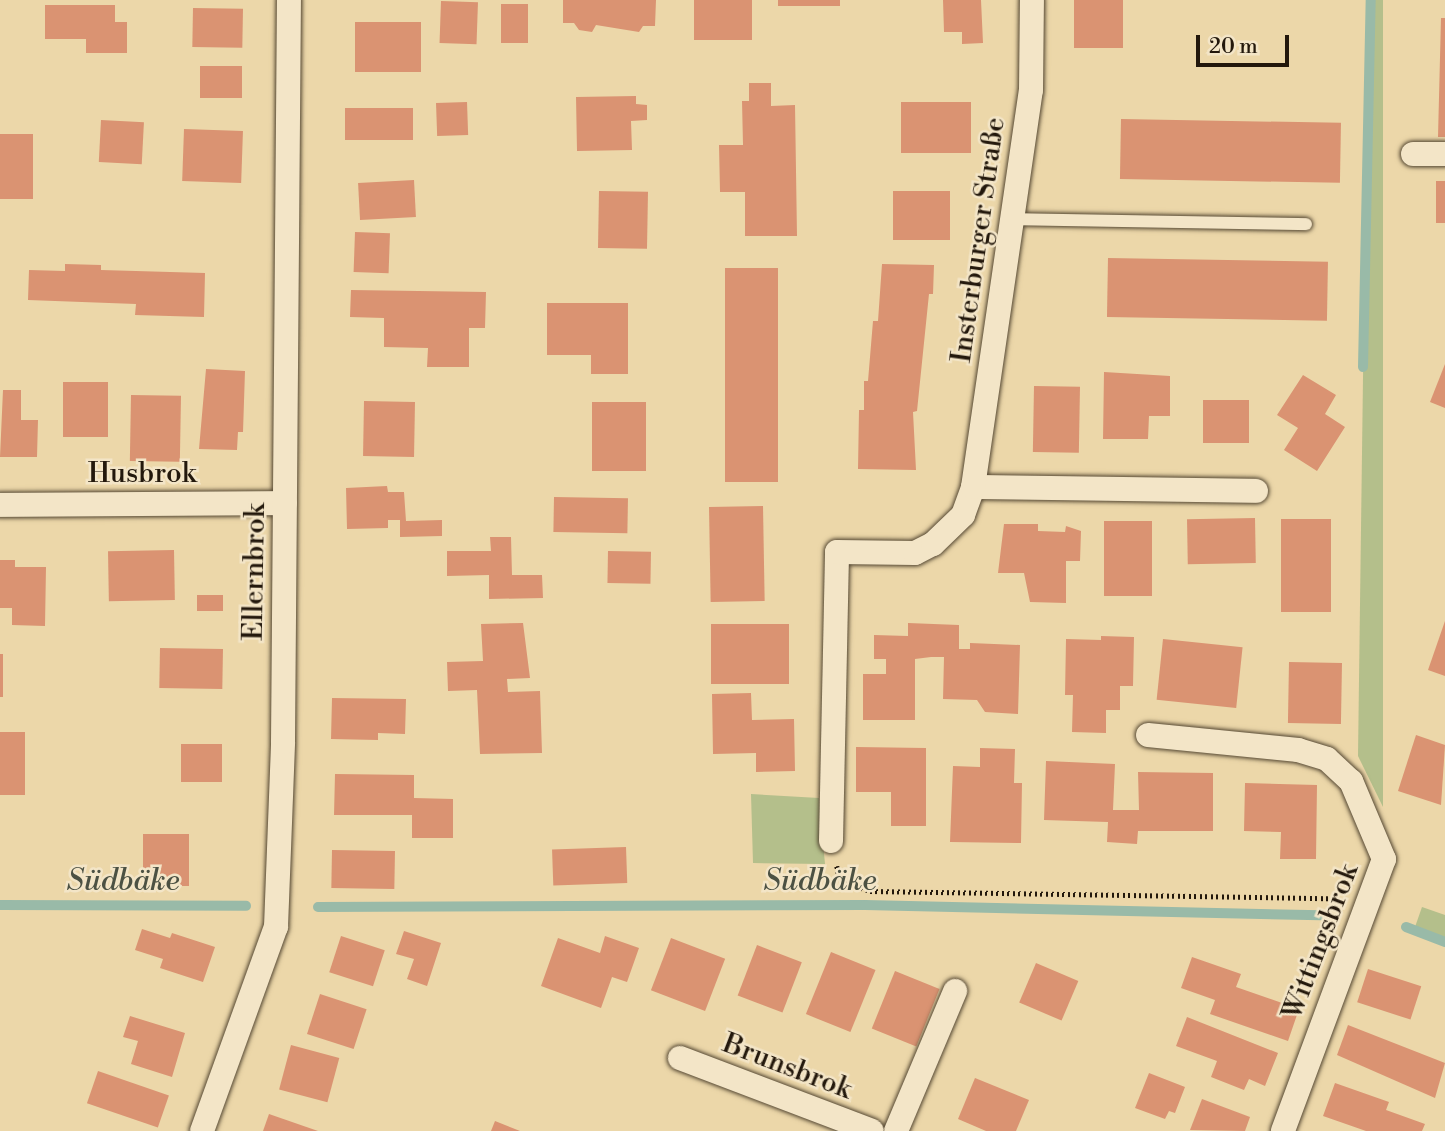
<!DOCTYPE html>
<meta charset="utf-8">
<style>
body{margin:0}
#map{position:relative;width:1445px;height:1131px;overflow:hidden;background:#ecd7a9;font-family:"Libre Bodoni",serif}
div>[style]{position:absolute}
.green>*{inset:0;background:#b4bf8b}
.stream>*{height:10px;margin:-5px;padding:0 5px;transform-origin:5px;border-radius:5px;background:#99baa8}
.building>*{inset:0;background:#da9372;transform-origin:0 0}
.path>*{height:4.5px;margin-top:-2.25px;transform-origin:0;background:repeating-linear-gradient(90deg,#23180c 0 2px,transparent 0 5.5px)}
.roads{filter:drop-shadow(0 0 2px #554833) drop-shadow(0 0 2px #554833)}
.service>*{height:12px;margin:-6px;padding:0 6px;transform-origin:6px;border-radius:6px;background:#f3e5c7}
.minor>*{height:24px;margin:-12px;padding:0 12px;transform-origin:12px;border-radius:12px;background:#f3e5c7}
span{translate:-50% -50%;white-space:nowrap;text-align:center;line-height:1.15;-webkit-text-stroke:5px #f3e5c7;paint-order:stroke}
.street-label{font-size:28px;color:#23180c}
.water-label{font-size:30px;color:#4c5143;font-style:italic}
.scale{position:absolute;left:1196px;top:35px;width:93px;height:32px;box-sizing:border-box;border:4px solid #23180c;border-top:0;padding-left:9px;font-size:21px;line-height:24px;white-space:nowrap;color:#23180c;-webkit-text-stroke:5px #f3e5c7;paint-order:stroke}
</style>
<div id="map">
<div class="green">
<i style="clip-path:polygon(1368px 0,1383px 0,1383px 807px,1358px 756px)"></i>
<i style="clip-path:polygon(751px 794px,819px 798px,825px 864px,753px 863px)"></i>
<i style="clip-path:polygon(1422px 907px,1445px 915px,1445px 938px,1415px 927px)"></i>
</div>
<div class="stream">
<i style="left:1363px;top:367px;width:367px;rotate:-88.8deg"></i>
<i style="left:0;top:905px;width:246px;rotate:0.2deg"></i>
<i style="left:318px;top:907px;width:547px;rotate:-0.21deg"></i>
<i style="left:865px;top:905px;width:456px;rotate:1.3deg"></i>
<i style="left:1406px;top:927px;width:42px;rotate:21deg"></i>
</div>
<div class="building">
<i style="clip-path:polygon(563px 0,656px 0,655px 26px,643px 26px,639px 32px,596px 25px,592px 32px,579px 30px,574px 23px,563px 23px)"></i>
<i style="left:694px;top:0;width:58px;height:40px"></i>
<i style="left:778px;top:0;width:62px;height:6px"></i>
<i style="clip-path:polygon(943px 0,981px 0,983px 43px,962px 44px,962px 32px,944px 32px)"></i>
<i style="left:1074px;top:0;width:49px;height:48px"></i>
<i style="left:441px;top:1px;width:37px;height:42px;rotate:2deg"></i>
<i style="left:501px;top:4px;width:27px;height:39px"></i>
<i style="clip-path:polygon(45px 5px,115px 5px,115px 22px,127px 22px,127px 53px,86px 53px,86px 39px,45px 39px)"></i>
<i style="left:193px;top:8px;width:50px;height:39px;rotate:1deg"></i>
<i style="clip-path:polygon(1441px 18px,1445px 18px,1445px 137px,1438px 137px)"></i>
<i style="left:421px;top:22px;width:50px;height:66px;rotate:90deg"></i>
<i style="left:200px;top:66px;width:42px;height:32px"></i>
<i style="clip-path:polygon(749px 83px,771px 83px,771px 106px,795px 105px,797px 236px,745px 236px,745px 192px,720px 192px,719px 145px,743px 145px,742px 101px,749px 101px)"></i>
<i style="clip-path:polygon(636px 96px,636px 104px,647px 105px,647px 120px,631px 121px,632px 150px,577px 151px,576px 97px)"></i>
<i style="left:467px;top:102px;width:33px;height:31px;rotate:88deg"></i>
<i style="left:971px;top:102px;width:51px;height:70px;rotate:90deg"></i>
<i style="left:413px;top:108px;width:32px;height:68px;rotate:90deg"></i>
<i style="left:1121px;top:119px;width:220px;height:60px;rotate:1deg"></i>
<i style="left:101px;top:120px;width:43px;height:42px;rotate:3deg"></i>
<i style="left:184px;top:129px;width:59px;height:52px;rotate:2deg"></i>
<i style="left:0;top:134px;width:33px;height:65px"></i>
<i style="left:414px;top:180px;width:37px;height:56px;rotate:87deg"></i>
<i style="left:1436px;top:181px;width:9px;height:42px"></i>
<i style="left:599px;top:191px;width:49px;height:57px;rotate:1deg"></i>
<i style="left:893px;top:191px;width:57px;height:49px"></i>
<i style="left:355px;top:232px;width:35px;height:40px;rotate:2deg"></i>
<i style="left:1108px;top:258px;width:220px;height:59px;rotate:1deg"></i>
<i style="clip-path:polygon(65px 264px,101px 265px,101px 270px,205px 273px,204px 317px,135px 315px,136px 304px,28px 300px,29px 270px,65px 271px)"></i>
<i style="clip-path:polygon(882px 264px,934px 265px,933px 294px,929px 294px,917px 411px,913px 412px,916px 470px,858px 469px,859px 410px,864px 410px,864px 381px,868px 381px,873px 321px,878px 321px)"></i>
<i style="left:725px;top:268px;width:53px;height:214px"></i>
<i style="clip-path:polygon(351px 290px,486px 292px,485px 328px,469px 328px,469px 367px,427px 367px,428px 348px,384px 347px,384px 318px,350px 317px)"></i>
<i style="clip-path:polygon(547px 303px,628px 303px,628px 374px,591px 374px,591px 355px,547px 355px)"></i>
<i style="clip-path:polygon(1445px 364px,1445px 408px,1430px 402px)"></i>
<i style="clip-path:polygon(206px 369px,245px 371px,243px 432px,238px 432px,237px 450px,199px 449px)"></i>
<i style="clip-path:polygon(1104px 372px,1170px 376px,1170px 416px,1149px 416px,1148px 439px,1103px 439px)"></i>
<i style="clip-path:polygon(1303px 375px,1336px 395px,1325px 414px,1345px 427px,1317px 471px,1284px 450px,1298px 428px,1277px 415px)"></i>
<i style="left:63px;top:382px;width:45px;height:55px"></i>
<i style="left:1034px;top:386px;width:46px;height:66px;rotate:1deg"></i>
<i style="clip-path:polygon(3px 390px,21px 390px,21px 420px,38px 420px,37px 457px,0 457px)"></i>
<i style="left:131px;top:395px;width:50px;height:66px;rotate:1deg"></i>
<i style="left:1203px;top:400px;width:46px;height:43px"></i>
<i style="left:364px;top:401px;width:51px;height:55px;rotate:1deg"></i>
<i style="left:592px;top:402px;width:54px;height:69px"></i>
<i style="clip-path:polygon(387px 486px,388px 492px,404px 492px,406px 521px,442px 520px,442px 536px,400px 537px,400px 520px,388px 520px,388px 528px,347px 529px,346px 488px)"></i>
<i style="left:554px;top:497px;width:74px;height:35px;rotate:1deg"></i>
<i style="left:763px;top:506px;width:95px;height:54px;rotate:89deg"></i>
<i style="left:1255px;top:518px;width:45px;height:68px;rotate:89deg"></i>
<i style="left:1281px;top:519px;width:50px;height:93px"></i>
<i style="left:1104px;top:521px;width:48px;height:75px"></i>
<i style="clip-path:polygon(1004px 524px,1038px 524px,1038px 531px,1065px 532px,1066px 526px,1081px 531px,1080px 561px,1066px 561px,1066px 603px,1030px 602px,1024px 573px,998px 573px)"></i>
<i style="clip-path:polygon(490px 537px,511px 537px,512px 575px,542px 575px,543px 598px,489px 599px,489px 575px,447px 576px,447px 551px,491px 551px)"></i>
<i style="left:174px;top:550px;width:50px;height:66px;rotate:89deg"></i>
<i style="left:608px;top:551px;width:43px;height:32px;rotate:1deg"></i>
<i style="clip-path:polygon(0 560px,15px 560px,15px 567px,46px 567px,45px 626px,12px 625px,12px 608px,0 608px)"></i>
<i style="left:197px;top:595px;width:26px;height:16px"></i>
<i style="clip-path:polygon(1445px 621px,1445px 676px,1428px 670px)"></i>
<i style="clip-path:polygon(523px 623px,530px 678px,507px 679px,508px 692px,540px 691px,542px 753px,480px 754px,477px 690px,448px 691px,447px 662px,483px 661px,481px 624px)"></i>
<i style="clip-path:polygon(908px 623px,959px 625px,959px 649px,970px 649px,970px 643px,1020px 645px,1018px 714px,985px 712px,977px 700px,943px 699px,944px 657px,931px 657px,915px 659px,915px 720px,863px 720px,863px 674px,886px 674px,886px 659px,874px 659px,874px 635px,908px 636px)"></i>
<i style="left:789px;top:624px;width:60px;height:78px;rotate:90deg"></i>
<i style="clip-path:polygon(1101px 636px,1134px 637px,1133px 686px,1120px 686px,1120px 710px,1106px 710px,1106px 733px,1072px 732px,1073px 695px,1065px 695px,1066px 639px,1101px 640px)"></i>
<i style="left:1163px;top:639px;width:80px;height:61px;rotate:6deg"></i>
<i style="left:160px;top:648px;width:63px;height:40px;rotate:1deg"></i>
<i style="left:0;top:654px;width:3px;height:43px"></i>
<i style="left:1289px;top:662px;width:53px;height:61px;rotate:1deg"></i>
<i style="clip-path:polygon(751px 693px,752px 720px,794px 719px,795px 771px,756px 772px,756px 753px,713px 754px,712px 694px)"></i>
<i style="clip-path:polygon(332px 698px,406px 699px,405px 734px,378px 733px,378px 740px,331px 739px)"></i>
<i style="left:0;top:732px;width:25px;height:63px"></i>
<i style="clip-path:polygon(1416px 735px,1445px 745px,1441px 805px,1398px 791px)"></i>
<i style="left:181px;top:744px;width:41px;height:38px"></i>
<i style="clip-path:polygon(856px 747px,926px 748px,926px 826px,891px 826px,891px 792px,856px 792px)"></i>
<i style="clip-path:polygon(980px 748px,1015px 749px,1014px 783px,1022px 783px,1021px 843px,950px 842px,953px 766px,980px 767px)"></i>
<i style="clip-path:polygon(1046px 761px,1115px 764px,1113px 810px,1139px 810px,1138px 772px,1213px 773px,1213px 831px,1138px 831px,1137px 844px,1107px 842px,1108px 822px,1044px 820px)"></i>
<i style="clip-path:polygon(335px 774px,414px 775px,414px 798px,453px 799px,453px 838px,412px 838px,412px 815px,334px 815px)"></i>
<i style="clip-path:polygon(1245px 783px,1317px 785px,1316px 859px,1280px 859px,1281px 832px,1244px 831px)"></i>
<i style="left:143px;top:834px;width:46px;height:52px"></i>
<i style="left:626px;top:847px;width:36px;height:74px;rotate:88deg"></i>
<i style="left:332px;top:850px;width:63px;height:38px;rotate:1deg"></i>
<i style="clip-path:polygon(142px 929px,170px 938px,172px 933px,215px 947px,203px 982px,160px 968px,163px 959px,135px 950px)"></i>
<i style="clip-path:polygon(404px 931px,441px 943px,427px 986px,407px 979px,414px 959px,396px 954px)"></i>
<i style="left:341px;top:936px;width:46px;height:38px;rotate:18deg"></i>
<i style="clip-path:polygon(605px 936px,639px 948px,627px 982px,612px 977px,601px 1008px,541px 986px,558px 938px,600px 953px)"></i>
<i style="left:671px;top:938px;width:58px;height:56px;rotate:21deg"></i>
<i style="left:757px;top:945px;width:48px;height:54px;rotate:21deg"></i>
<i style="left:831px;top:952px;width:48px;height:67px;rotate:22deg"></i>
<i style="clip-path:polygon(1192px 957px,1241px 974px,1236px 987px,1299px 1009px,1288px 1041px,1210px 1014px,1215px 1000px,1181px 988px)"></i>
<i style="left:1036px;top:963px;width:46px;height:43px;rotate:23deg"></i>
<i style="left:1368px;top:969px;width:56px;height:35px;rotate:18deg"></i>
<i style="left:895px;top:971px;width:48px;height:62px;rotate:22deg"></i>
<i style="left:320px;top:994px;width:49px;height:42px;rotate:18deg"></i>
<i style="clip-path:polygon(130px 1016px,185px 1033px,172px 1077px,131px 1064px,138px 1041px,123px 1037px)"></i>
<i style="clip-path:polygon(1187px 1017px,1278px 1053px,1265px 1086px,1249px 1079px,1244px 1090px,1211px 1077px,1217px 1061px,1176px 1046px)"></i>
<i style="clip-path:polygon(1348px 1025px,1445px 1063px,1435px 1098px,1337px 1055px)"></i>
<i style="left:291px;top:1045px;width:50px;height:46px;rotate:15deg"></i>
<i style="left:98px;top:1071px;width:75px;height:34px;rotate:19deg"></i>
<i style="clip-path:polygon(1149px 1073px,1185px 1087px,1175px 1113px,1169px 1111px,1165px 1119px,1135px 1108px)"></i>
<i style="clip-path:polygon(975px 1078px,1029px 1100px,1016px 1131px,986px 1131px,958px 1119px)"></i>
<i style="clip-path:polygon(1335px 1083px,1389px 1102px,1386px 1110px,1425px 1124px,1422px 1131px,1366px 1131px,1323px 1116px)"></i>
<i style="clip-path:polygon(1202px 1099px,1250px 1117px,1245px 1131px,1190px 1130px)"></i>
<i style="clip-path:polygon(269px 1114px,318px 1131px,263px 1131px)"></i>
<i style="clip-path:polygon(495px 1121px,520px 1131px,491px 1131px)"></i>
</div>
<div class="path">
<i style="left:837px;top:866px;width:15px;rotate:79deg"></i>
<i style="left:840px;top:881px;width:32px;rotate:18deg"></i>
<i style="left:870px;top:891px;width:470px;rotate:0.9deg"></i>
</div>
<div class="roads">
<div class="service">
<i style="left:1011px;top:219px;width:295px;rotate:1deg"></i>
</div>
<div class="minor">
<i style="left:1413px;top:154px;width:32px"></i>
<i style="left:973px;top:487px;width:283px;rotate:0.8deg"></i>
<i style="left:0;top:505px;width:285px;rotate:-0.4deg"></i>
<i style="left:1148px;top:735px;width:151px;rotate:5.7deg"></i>
<i style="left:1298px;top:750px;width:30px;rotate:17deg"></i>
<i style="left:1327px;top:759px;width:33px;rotate:43deg"></i>
<i style="left:1351px;top:781px;width:85px;rotate:67.1deg"></i>
<i style="left:1384px;top:859px;width:290px;rotate:110.4deg"></i>
<i style="left:831px;top:841px;width:289px;rotate:-88.8deg"></i>
<i style="left:837px;top:552px;width:78px;rotate:0.7deg"></i>
<i style="left:915px;top:553px;width:20px;rotate:-27deg"></i>
<i style="left:933px;top:544px;width:42px;rotate:-44deg"></i>
<i style="left:963px;top:515px;width:30px;rotate:-70deg"></i>
<i style="left:973px;top:487px;width:401px;rotate:-81.7deg"></i>
<i style="left:1031px;top:90px;width:90px;rotate:-89.4deg"></i>
<i style="left:680px;top:1058px;width:205px;rotate:20.8deg"></i>
<i style="left:202px;top:1131px;width:217px;rotate:-70.1deg"></i>
<i style="left:276px;top:927px;width:185px;rotate:-87.8deg"></i>
<i style="left:283px;top:742px;width:742px;rotate:-89.54deg"></i>
<i style="left:896px;top:1131px;width:152px;rotate:-67.1deg"></i>
</div>
</div>
<div class="street-label">
<span style="left:979px;top:240px;rotate:-82deg">Insterburger Straße</span>
<span style="left:142px;top:474px">Husbrok</span>
<span style="left:255px;top:572px;rotate:-89deg">Ellernbrok</span>
<span style="left:1321px;top:942px;rotate:-69deg">Wittingsbrok</span>
<span style="left:787px;top:1067px;rotate:21deg">Brunsbrok</span>
</div>
<div class="water-label">
<span style="left:123px;top:881px">Südbäke</span>
<span style="left:820px;top:881px">Südbäke</span>
</div>
<div class="scale">20 m</div>
</div>
